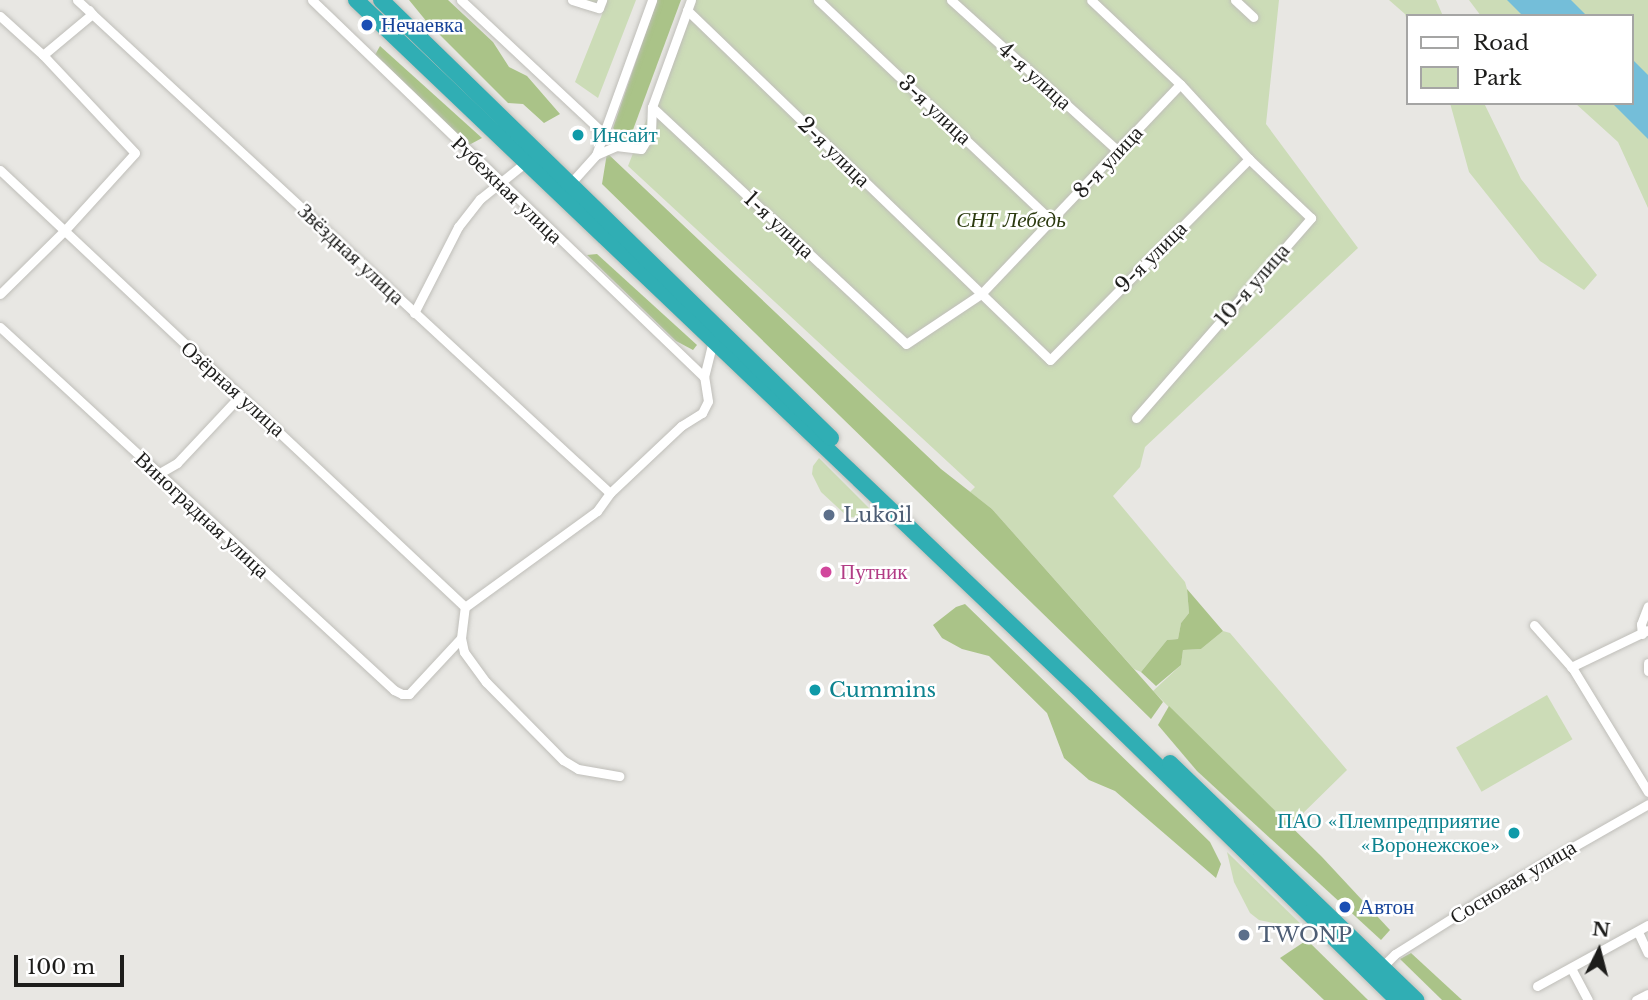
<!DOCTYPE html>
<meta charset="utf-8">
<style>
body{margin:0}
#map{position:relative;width:1648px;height:1000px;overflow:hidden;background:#e8e7e3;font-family:"Libre Baskerville",serif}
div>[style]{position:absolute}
.green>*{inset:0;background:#ccdcb7;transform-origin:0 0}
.forest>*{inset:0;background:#aac388}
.water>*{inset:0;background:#74bed9}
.roads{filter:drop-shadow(0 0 2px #bfbeb9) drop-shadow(0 0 2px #bfbeb9)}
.street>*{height:9px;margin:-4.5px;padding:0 4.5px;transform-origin:4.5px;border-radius:4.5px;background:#fff}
.highway>*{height:16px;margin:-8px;padding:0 8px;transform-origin:8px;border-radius:8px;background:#30aeb4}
.dots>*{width:19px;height:19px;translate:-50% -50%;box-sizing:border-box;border:4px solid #fff;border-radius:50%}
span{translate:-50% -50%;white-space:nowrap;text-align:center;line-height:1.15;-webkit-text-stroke:5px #fff;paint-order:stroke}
.transit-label{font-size:21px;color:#164399}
.left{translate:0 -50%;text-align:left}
.street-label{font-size:21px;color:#1d1d1b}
.culture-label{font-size:21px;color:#0d838f}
.right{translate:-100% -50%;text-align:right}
.park-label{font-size:21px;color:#2b3a0f;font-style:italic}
.service-label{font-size:21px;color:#4e5e75}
.hotel-label{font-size:21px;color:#b23c85}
.legend{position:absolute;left:1406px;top:14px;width:228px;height:91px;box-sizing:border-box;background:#fff;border:2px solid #a5a5a4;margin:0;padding:9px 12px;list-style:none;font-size:21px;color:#1d1d1b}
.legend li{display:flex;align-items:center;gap:14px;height:35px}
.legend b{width:35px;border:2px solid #a5a5a4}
.north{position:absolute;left:1564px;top:916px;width:70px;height:70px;-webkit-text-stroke:5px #fff;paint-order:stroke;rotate:6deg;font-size:19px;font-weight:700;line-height:28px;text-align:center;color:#1d1d1b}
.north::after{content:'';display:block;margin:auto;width:24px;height:32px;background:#1d1d1b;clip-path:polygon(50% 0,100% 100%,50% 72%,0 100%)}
.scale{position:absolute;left:14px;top:955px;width:110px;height:32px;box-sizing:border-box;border:4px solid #1d1d1b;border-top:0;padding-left:9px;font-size:21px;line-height:24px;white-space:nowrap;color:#1d1d1b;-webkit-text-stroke:5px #fff;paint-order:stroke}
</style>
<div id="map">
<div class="green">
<i style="clip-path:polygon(585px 0,636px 0,598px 98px,575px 82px,605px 7px)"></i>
<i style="clip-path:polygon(694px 0,1279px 0,1266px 124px,1358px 248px,1145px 447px,1140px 467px,1113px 496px,1185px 582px,1187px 589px,1189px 613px,1181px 623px,1178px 639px,1167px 640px,1141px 672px,1134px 669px,992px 509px,970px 492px,975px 487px,628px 166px)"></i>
<i style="clip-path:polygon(1389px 0,1436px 0,1443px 16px,1408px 16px,1408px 24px,1405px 14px)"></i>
<i style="clip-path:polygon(1469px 0,1648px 0,1648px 208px,1618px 142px,1575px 103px,1632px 103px,1632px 16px,1481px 16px)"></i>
<i style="clip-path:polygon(1450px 103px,1484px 103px,1521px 179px,1597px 275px,1584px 290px,1540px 261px,1469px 172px)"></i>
<i style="clip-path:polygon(819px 458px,876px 515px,869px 518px,848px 517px,821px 492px,812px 474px,813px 466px)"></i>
<i style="clip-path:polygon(1223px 631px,1230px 633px,1347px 770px,1292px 824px,1286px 823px,1217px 756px,1153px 691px,1181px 665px,1183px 650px,1201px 649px)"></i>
<i style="left:1547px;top:695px;width:51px;height:105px;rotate:60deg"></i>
<i style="clip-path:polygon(1227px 852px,1307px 930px,1259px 920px,1250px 913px,1234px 882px)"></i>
</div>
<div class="forest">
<i style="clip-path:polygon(409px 0,448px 0,493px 42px,509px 67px,527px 76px,560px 114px,544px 123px,523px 104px,508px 103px,427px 22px)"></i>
<i style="clip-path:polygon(657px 0,681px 0,627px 146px,613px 128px)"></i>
<i style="clip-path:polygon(380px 46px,482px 138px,469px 145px,459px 138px,375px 55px)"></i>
<i style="clip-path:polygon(607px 153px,941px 469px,992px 509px,1163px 702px,1151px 719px,602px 184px)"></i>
<i style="clip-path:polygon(597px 254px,697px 345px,693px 350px,676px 341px,587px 255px)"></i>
<i style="clip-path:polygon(1187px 589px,1223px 631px,1201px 649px,1183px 650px,1181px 665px,1156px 686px,1141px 672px,1167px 640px,1178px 639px,1181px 623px,1189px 613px)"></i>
<i style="clip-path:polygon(965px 604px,1210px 842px,1221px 864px,1216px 878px,1115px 791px,1089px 780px,1064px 758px,1047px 713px,989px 656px,962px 649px,942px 638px,933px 625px,956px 607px)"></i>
<i style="clip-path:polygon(1169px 706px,1322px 857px,1390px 930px,1381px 940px,1197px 771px,1158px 725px)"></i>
<i style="clip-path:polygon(1307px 940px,1368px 1000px,1324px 1000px,1280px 958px)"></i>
<i style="clip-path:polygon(1411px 953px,1462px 1000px,1442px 1000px,1400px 959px)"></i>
</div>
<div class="water">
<i style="clip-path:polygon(1507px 0,1571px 0,1587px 16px,1523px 16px)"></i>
<i style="clip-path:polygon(1632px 59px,1648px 75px,1648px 139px,1612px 103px,1632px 103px)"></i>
</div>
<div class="roads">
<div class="street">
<i style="left:77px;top:0;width:726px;rotate:42.77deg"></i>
<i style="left:312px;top:0;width:544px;rotate:43.88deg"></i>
<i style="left:461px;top:0;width:196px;rotate:43.1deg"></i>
<i style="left:572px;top:0;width:28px;rotate:17deg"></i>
<i style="left:599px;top:8px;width:9px;rotate:-69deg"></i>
<i style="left:818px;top:0;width:322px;rotate:43.4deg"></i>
<i style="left:951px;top:0;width:225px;rotate:42.1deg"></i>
<i style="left:1235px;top:0;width:25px;rotate:43deg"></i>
<i style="left:687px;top:10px;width:504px;rotate:43.96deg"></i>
<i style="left:1050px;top:360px;width:283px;rotate:-45.3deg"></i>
<i style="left:1249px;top:159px;width:102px;rotate:-132.6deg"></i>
<i style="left:1180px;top:84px;width:122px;rotate:-136.7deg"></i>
<i style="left:0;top:16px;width:58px;rotate:42.2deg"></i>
<i style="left:43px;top:55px;width:134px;rotate:46.8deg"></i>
<i style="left:135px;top:153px;width:104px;rotate:132.3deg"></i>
<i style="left:65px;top:230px;width:91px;rotate:135.4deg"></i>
<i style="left:43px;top:55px;width:64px;rotate:-39.9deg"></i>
<i style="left:92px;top:14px;width:5px;rotate:-127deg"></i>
<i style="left:652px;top:107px;width:347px;rotate:43deg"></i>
<i style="left:906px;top:344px;width:90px;rotate:-33.7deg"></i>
<i style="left:981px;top:294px;width:289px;rotate:-46.5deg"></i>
<i style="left:596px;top:155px;width:165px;rotate:-70.1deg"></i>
<i style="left:0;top:170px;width:638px;rotate:43.22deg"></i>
<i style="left:569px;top:185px;width:40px;rotate:-48deg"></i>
<i style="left:596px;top:155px;width:22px;rotate:-24deg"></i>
<i style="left:616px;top:146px;width:25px;rotate:7deg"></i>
<i style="left:641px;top:149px;width:19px;rotate:-58deg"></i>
<i style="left:651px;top:133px;width:26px;rotate:-88deg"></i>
<i style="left:652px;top:107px;width:114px;rotate:-70deg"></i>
<i style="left:414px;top:313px;width:97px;rotate:-62.9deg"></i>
<i style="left:458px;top:227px;width:36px;rotate:-52deg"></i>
<i style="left:480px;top:199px;width:59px;rotate:-38.8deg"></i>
<i style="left:0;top:327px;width:536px;rotate:42.65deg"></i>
<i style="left:394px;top:690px;width:9px;rotate:27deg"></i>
<i style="left:402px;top:694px;width:7px"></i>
<i style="left:409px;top:694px;width:76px;rotate:-47.1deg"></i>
<i style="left:461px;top:638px;width:31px;rotate:-83deg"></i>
<i style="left:465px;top:607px;width:163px;rotate:-36deg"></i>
<i style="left:597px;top:511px;width:22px;rotate:-54deg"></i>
<i style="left:610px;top:493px;width:98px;rotate:-43.3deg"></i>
<i style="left:681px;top:426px;width:25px;rotate:-32deg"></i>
<i style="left:702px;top:413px;width:13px;rotate:-63deg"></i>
<i style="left:708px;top:401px;width:24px;rotate:-99deg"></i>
<i style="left:704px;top:377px;width:38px;rotate:-76deg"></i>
<i style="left:1136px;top:418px;width:266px;rotate:-48.8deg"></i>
<i style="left:1311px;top:218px;width:86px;rotate:-136.4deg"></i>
<i style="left:158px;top:474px;width:22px;rotate:-30deg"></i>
<i style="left:177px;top:463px;width:91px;rotate:-46.8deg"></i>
<i style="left:1534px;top:625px;width:59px;rotate:48.4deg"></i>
<i style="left:1573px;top:669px;width:144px;rotate:58.6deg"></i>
<i style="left:1642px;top:634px;width:10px;rotate:-96deg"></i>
<i style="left:1641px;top:624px;width:19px;rotate:-69deg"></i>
<i style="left:461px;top:638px;width:14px;rotate:78deg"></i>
<i style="left:464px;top:652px;width:37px;rotate:54deg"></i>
<i style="left:486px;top:682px;width:110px;rotate:45.4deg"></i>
<i style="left:563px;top:760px;width:17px;rotate:31deg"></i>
<i style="left:578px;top:769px;width:42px;rotate:9.7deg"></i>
<i style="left:1648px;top:663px;width:8px;rotate:90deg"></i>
<i style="left:1571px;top:667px;width:85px;rotate:-25.7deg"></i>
<i style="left:1638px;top:932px;width:23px;rotate:65deg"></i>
<i style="left:1382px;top:967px;width:18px;rotate:-45deg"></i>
<i style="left:1395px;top:954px;width:109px;rotate:-32.2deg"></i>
<i style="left:1487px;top:896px;width:185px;rotate:-29.7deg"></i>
<i style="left:1571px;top:968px;width:36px;rotate:62deg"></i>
<i style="left:1537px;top:986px;width:127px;rotate:-28.8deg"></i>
<i style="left:1636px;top:1000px;width:13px;rotate:-27deg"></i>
</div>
<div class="highway">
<i style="left:356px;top:0;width:1007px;rotate:43.63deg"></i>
<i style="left:1085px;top:695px;width:437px;rotate:44.3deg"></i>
<i style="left:381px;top:0;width:628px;rotate:44.23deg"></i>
<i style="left:1170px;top:763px;width:342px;rotate:43.9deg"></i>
</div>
</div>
<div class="dots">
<i style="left:367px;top:25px;background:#1a4fb4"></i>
<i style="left:578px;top:135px;background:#0f9aa8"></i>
<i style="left:829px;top:515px;background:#5c6f8a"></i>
<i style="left:826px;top:572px;background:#d1479c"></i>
<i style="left:815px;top:690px;background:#0f9aa8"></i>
<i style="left:1514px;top:833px;background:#0f9aa8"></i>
<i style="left:1345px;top:907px;background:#1a4fb4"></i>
<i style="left:1244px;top:935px;background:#5c6f8a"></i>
</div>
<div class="transit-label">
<span class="left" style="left:381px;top:25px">Нечаевка</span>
<span class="left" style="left:1359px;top:907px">Автон</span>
</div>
<div class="street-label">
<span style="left:1035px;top:76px;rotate:42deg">4-я улица</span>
<span style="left:935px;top:110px;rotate:43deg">3-я улица</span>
<span style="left:834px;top:152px;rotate:44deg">2-я улица</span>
<span style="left:1108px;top:162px;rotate:-47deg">8-я улица</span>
<span style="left:507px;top:190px;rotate:44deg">Рубежная улица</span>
<span style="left:779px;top:225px;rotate:43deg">1-я улица</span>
<span style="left:351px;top:254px;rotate:43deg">Звёздная улица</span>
<span style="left:1151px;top:257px;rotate:-45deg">9-я улица</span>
<span style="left:1252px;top:285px;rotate:-49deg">10-я улица</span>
<span style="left:233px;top:389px;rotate:42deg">Озёрная улица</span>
<span style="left:202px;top:515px;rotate:43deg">Виноградная улица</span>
<span style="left:1513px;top:882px;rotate:-31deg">Сосновая улица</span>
</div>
<div class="culture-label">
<span class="left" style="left:592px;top:135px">Инсайт</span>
<span class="left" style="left:829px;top:690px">Cummins</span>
<span class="right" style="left:1500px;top:833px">ПАО «Племпредприятие<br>«Воронежское»</span>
</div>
<div class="park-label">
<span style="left:1011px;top:220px">СНТ Лебедь</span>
</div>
<div class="service-label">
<span class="left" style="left:843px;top:515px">Lukoil</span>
<span class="left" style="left:1258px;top:935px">TWONP</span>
</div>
<div class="hotel-label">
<span class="left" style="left:840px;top:572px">Путник</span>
</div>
<ul class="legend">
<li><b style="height:9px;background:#fff"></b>Road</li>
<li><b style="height:19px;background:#ccdcb7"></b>Park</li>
</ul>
<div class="north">N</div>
<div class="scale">100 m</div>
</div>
